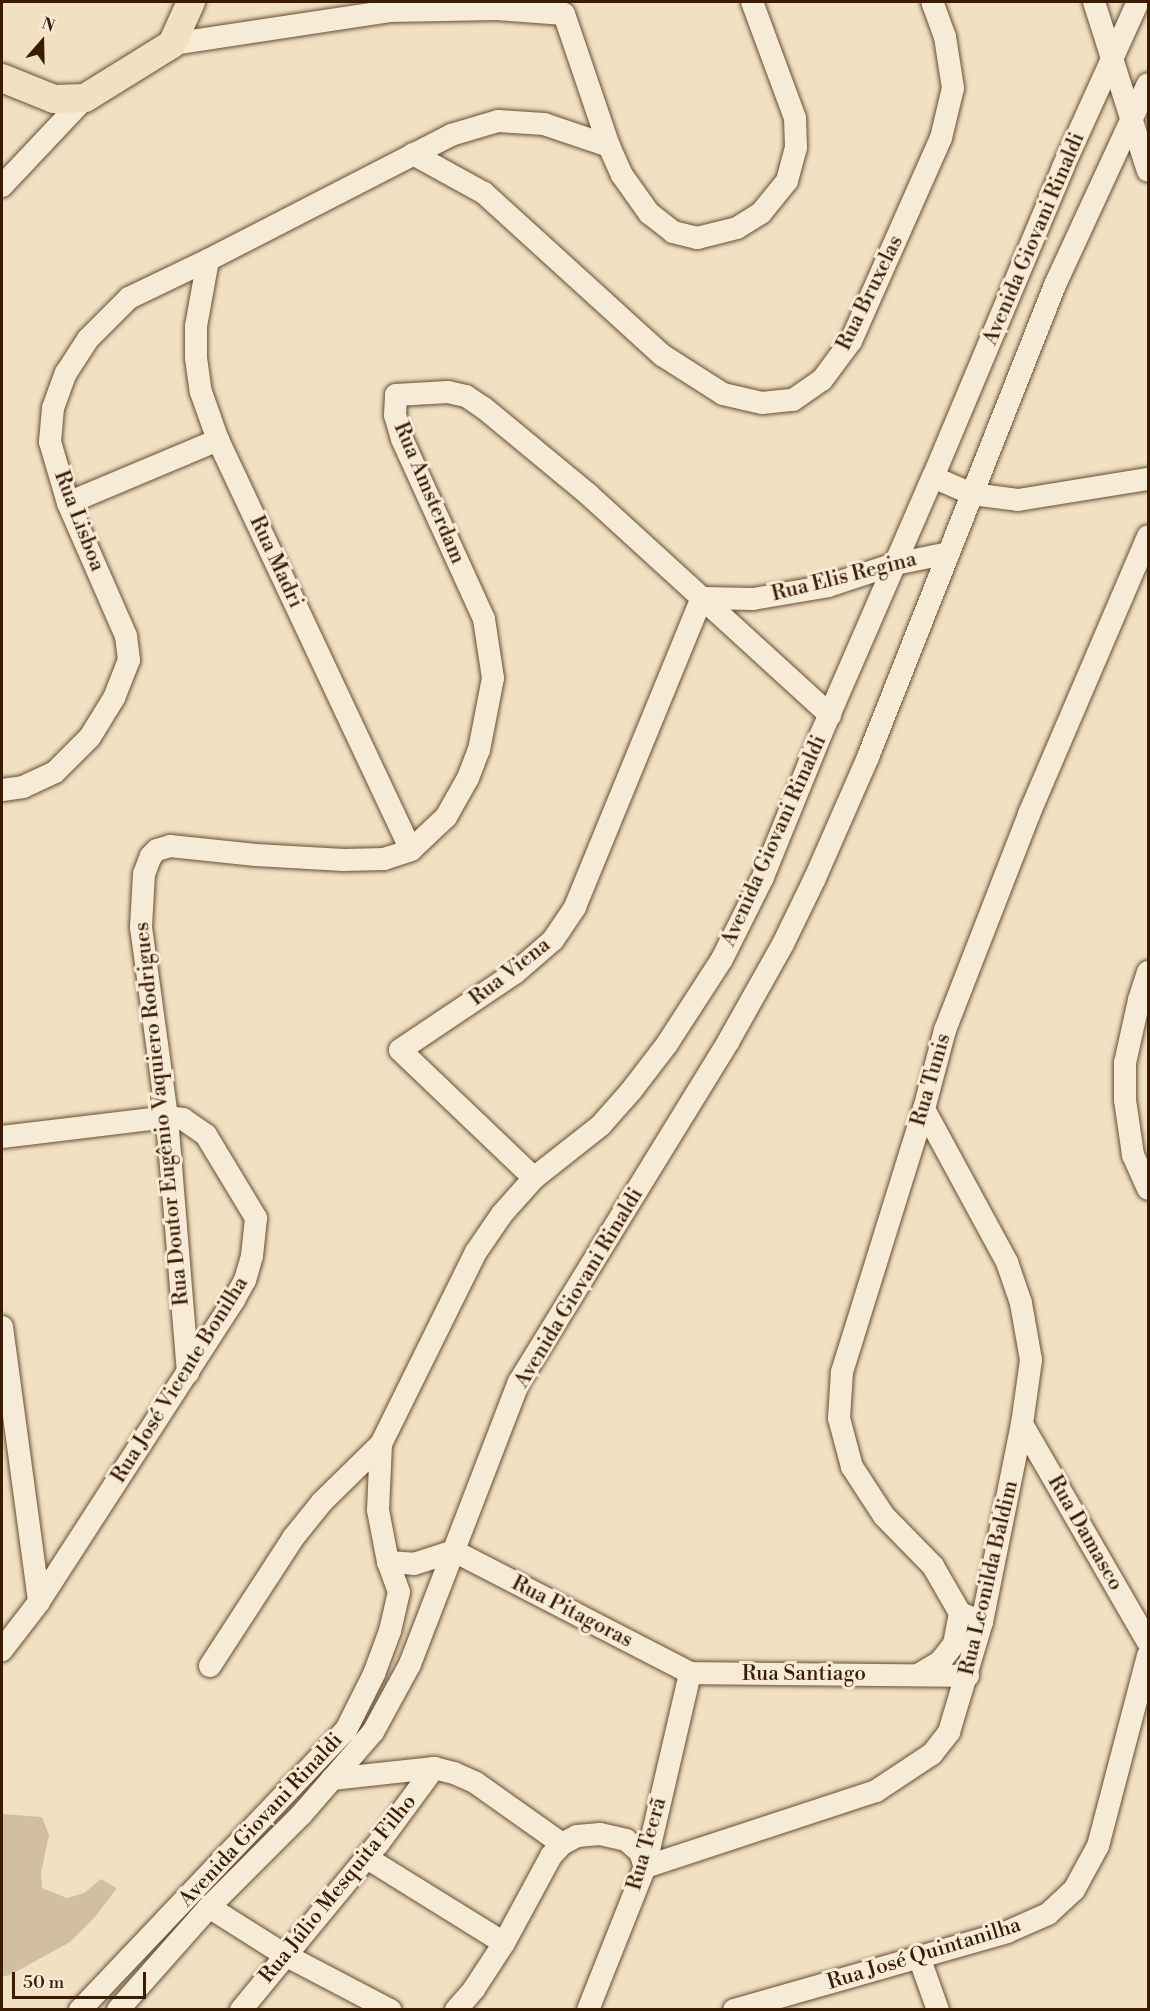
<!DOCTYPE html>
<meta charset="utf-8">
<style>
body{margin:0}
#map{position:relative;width:1150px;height:2011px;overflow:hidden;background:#f1e0c2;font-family:"Libre Bodoni",serif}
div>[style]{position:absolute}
.green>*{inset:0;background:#d2bfa1}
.roads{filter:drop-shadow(0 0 2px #674d32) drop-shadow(0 0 2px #674d32)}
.minor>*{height:22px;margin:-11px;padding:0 11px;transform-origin:11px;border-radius:11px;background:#f6ebd7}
.major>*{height:28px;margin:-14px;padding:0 14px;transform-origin:14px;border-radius:14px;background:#f1e0c2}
span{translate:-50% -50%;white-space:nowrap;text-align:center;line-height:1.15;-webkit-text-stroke:6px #f6ebd7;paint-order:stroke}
.street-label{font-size:21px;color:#391c02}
.frame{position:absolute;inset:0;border:3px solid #391c02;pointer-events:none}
.north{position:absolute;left:12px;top:12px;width:60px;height:60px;-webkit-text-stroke:4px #f6ebd7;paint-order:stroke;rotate:20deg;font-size:16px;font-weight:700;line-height:24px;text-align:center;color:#391c02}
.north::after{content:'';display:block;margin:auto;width:21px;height:27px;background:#391c02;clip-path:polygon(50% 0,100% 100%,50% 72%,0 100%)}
.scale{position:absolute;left:12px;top:1972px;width:134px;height:27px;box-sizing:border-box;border:3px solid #391c02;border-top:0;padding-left:8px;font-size:18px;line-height:21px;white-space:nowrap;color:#391c02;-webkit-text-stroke:4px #f6ebd7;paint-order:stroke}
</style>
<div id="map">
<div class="green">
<i style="clip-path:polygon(2px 1814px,42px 1817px,49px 1835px,41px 1873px,42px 1888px,67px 1898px,84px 1893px,101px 1879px,117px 1888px,95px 1917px,70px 1942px,12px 1974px,2px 1977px)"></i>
</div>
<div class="roads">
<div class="minor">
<i style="left:1094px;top:2px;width:177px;rotate:72.3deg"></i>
<i style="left:172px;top:44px;width:220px;rotate:-8.6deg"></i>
<i style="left:390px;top:11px;width:107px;rotate:-1.1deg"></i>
<i style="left:497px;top:9px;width:67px;rotate:4.3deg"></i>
<i style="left:564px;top:14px;width:139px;rotate:71.2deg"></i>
<i style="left:609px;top:146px;width:32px;rotate:66deg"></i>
<i style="left:622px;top:175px;width:47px;rotate:54.6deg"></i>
<i style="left:649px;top:213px;width:31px;rotate:38deg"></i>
<i style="left:673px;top:232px;width:25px;rotate:14deg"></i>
<i style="left:697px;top:238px;width:41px;rotate:-14deg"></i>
<i style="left:737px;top:228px;width:28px;rotate:-32deg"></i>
<i style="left:761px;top:213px;width:41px;rotate:-50.9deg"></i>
<i style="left:787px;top:181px;width:35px;rotate:-75deg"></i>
<i style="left:796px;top:147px;width:29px;rotate:-92deg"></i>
<i style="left:795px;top:118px;width:124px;rotate:-110.3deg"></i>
<i style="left:413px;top:154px;width:81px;rotate:28.8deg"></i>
<i style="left:484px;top:193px;width:241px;rotate:42.3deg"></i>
<i style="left:662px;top:355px;width:72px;rotate:32.6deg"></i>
<i style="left:723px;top:394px;width:40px;rotate:13deg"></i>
<i style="left:762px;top:403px;width:31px;rotate:-6deg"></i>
<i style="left:793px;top:400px;width:35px;rotate:-35deg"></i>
<i style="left:822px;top:380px;width:49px;rotate:-53.4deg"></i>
<i style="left:851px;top:341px;width:222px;rotate:-66.1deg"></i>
<i style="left:941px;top:138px;width:51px;rotate:-76.5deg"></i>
<i style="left:953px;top:88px;width:52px;rotate:-98.9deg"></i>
<i style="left:945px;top:37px;width:37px;rotate:-110deg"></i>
<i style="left:2px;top:186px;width:121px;rotate:-46.7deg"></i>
<i style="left:208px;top:260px;width:67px;rotate:100.3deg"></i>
<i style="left:196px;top:326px;width:32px;rotate:90deg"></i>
<i style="left:196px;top:358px;width:34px;rotate:82deg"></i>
<i style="left:201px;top:392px;width:51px;rotate:70.5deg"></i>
<i style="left:218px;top:440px;width:453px;rotate:64.8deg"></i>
<i style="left:933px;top:477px;width:43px;rotate:23.6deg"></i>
<i style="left:972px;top:494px;width:46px;rotate:7.4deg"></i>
<i style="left:1018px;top:500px;width:132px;rotate:-9.2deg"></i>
<i style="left:68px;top:503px;width:163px;rotate:-22.8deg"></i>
<i style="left:702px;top:598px;width:51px;rotate:1.1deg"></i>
<i style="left:753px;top:599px;width:76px;rotate:-9.8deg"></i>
<i style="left:828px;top:586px;width:71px;rotate:-18.2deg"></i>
<i style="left:895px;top:564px;width:55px;rotate:-11.5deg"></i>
<i style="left:2px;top:790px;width:21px;rotate:-8deg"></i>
<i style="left:23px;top:787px;width:35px;rotate:-25deg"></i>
<i style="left:55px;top:772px;width:49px;rotate:-45deg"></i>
<i style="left:90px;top:737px;width:46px;rotate:-58.4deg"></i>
<i style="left:114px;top:698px;width:41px;rotate:-68.5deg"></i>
<i style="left:129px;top:660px;width:24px;rotate:-97deg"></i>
<i style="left:126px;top:636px;width:145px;rotate:-113.6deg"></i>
<i style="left:68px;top:503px;width:64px;rotate:-106.4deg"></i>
<i style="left:50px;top:442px;width:34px;rotate:-85deg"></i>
<i style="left:53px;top:408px;width:37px;rotate:-70deg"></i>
<i style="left:66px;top:373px;width:40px;rotate:-57.1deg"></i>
<i style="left:88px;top:339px;width:58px;rotate:-45deg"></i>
<i style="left:129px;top:298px;width:88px;rotate:-25.7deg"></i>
<i style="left:208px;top:260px;width:273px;rotate:-27.2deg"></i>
<i style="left:451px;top:135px;width:49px;rotate:-16.6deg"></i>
<i style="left:498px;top:121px;width:46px;rotate:3.7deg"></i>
<i style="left:544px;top:124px;width:69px;rotate:18.7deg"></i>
<i style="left:1148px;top:972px;width:29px;rotate:108deg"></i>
<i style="left:1139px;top:1000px;width:65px;rotate:102.5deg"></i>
<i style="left:1125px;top:1063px;width:37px;rotate:90deg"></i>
<i style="left:1125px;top:1100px;width:56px;rotate:81.7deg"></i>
<i style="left:1133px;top:1155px;width:37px;rotate:66deg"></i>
<i style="left:2px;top:1137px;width:166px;rotate:-6.9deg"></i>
<i style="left:167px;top:1117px;width:16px;rotate:7deg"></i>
<i style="left:183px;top:1119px;width:28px;rotate:35deg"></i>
<i style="left:206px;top:1135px;width:97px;rotate:58.9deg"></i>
<i style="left:256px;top:1218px;width:38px;rotate:96deg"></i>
<i style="left:252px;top:1256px;width:25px;rotate:106deg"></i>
<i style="left:245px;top:1280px;width:23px;rotate:119deg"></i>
<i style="left:234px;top:1300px;width:359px;rotate:122.9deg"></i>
<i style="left:39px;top:1602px;width:61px;rotate:127.6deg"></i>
<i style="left:534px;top:1178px;width:185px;rotate:-136.3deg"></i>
<i style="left:400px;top:1050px;width:138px;rotate:-33.8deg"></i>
<i style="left:515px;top:973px;width:50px;rotate:-41deg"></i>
<i style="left:553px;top:940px;width:40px;rotate:-56deg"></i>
<i style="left:575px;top:907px;width:334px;rotate:-67.7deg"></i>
<i style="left:2px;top:1327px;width:277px;rotate:82.3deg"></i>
<i style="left:188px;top:1373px;width:257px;rotate:-94.7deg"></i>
<i style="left:167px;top:1117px;width:192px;rotate:-97.8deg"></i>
<i style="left:141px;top:927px;width:53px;rotate:-86.8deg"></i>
<i style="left:144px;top:874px;width:19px;rotate:-69deg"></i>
<i style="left:151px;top:856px;width:8px;rotate:-45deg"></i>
<i style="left:157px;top:850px;width:14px;rotate:-17deg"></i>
<i style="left:170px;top:846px;width:86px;rotate:6deg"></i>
<i style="left:256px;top:855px;width:88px;rotate:3.3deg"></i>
<i style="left:344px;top:860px;width:40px;rotate:-1.4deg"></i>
<i style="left:384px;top:859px;width:28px;rotate:-18deg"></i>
<i style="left:411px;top:850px;width:48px;rotate:-43.3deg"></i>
<i style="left:446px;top:817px;width:45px;rotate:-60.6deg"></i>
<i style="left:468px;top:778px;width:30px;rotate:-69deg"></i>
<i style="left:479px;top:750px;width:73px;rotate:-79deg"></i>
<i style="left:493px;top:678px;width:60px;rotate:-98.7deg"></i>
<i style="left:484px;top:619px;width:198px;rotate:-114.5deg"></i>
<i style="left:402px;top:439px;width:25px;rotate:-106deg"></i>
<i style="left:395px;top:415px;width:20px;rotate:-87deg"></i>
<i style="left:396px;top:395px;width:52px;rotate:-3.3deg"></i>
<i style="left:448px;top:392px;width:18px;rotate:13deg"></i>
<i style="left:466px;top:396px;width:22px;rotate:34deg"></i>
<i style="left:484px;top:408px;width:135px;rotate:39.6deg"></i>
<i style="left:588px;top:494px;width:328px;rotate:42.4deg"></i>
<i style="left:1022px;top:1424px;width:252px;rotate:60deg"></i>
<i style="left:388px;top:1562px;width:26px;rotate:4deg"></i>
<i style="left:414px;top:1564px;width:42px;rotate:-18deg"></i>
<i style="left:454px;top:1551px;width:266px;rotate:27.3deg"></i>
<i style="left:690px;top:1673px;width:278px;rotate:0.6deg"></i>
<i style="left:982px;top:1622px;width:24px;rotate:-158deg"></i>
<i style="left:960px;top:1613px;width:54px;rotate:-119.9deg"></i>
<i style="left:933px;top:1566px;width:70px;rotate:-134.4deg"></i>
<i style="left:884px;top:1516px;width:59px;rotate:-123.1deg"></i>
<i style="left:852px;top:1467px;width:51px;rotate:-104.9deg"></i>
<i style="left:839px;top:1418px;width:46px;rotate:-86.3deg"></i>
<i style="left:842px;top:1372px;width:275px;rotate:-72.7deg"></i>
<i style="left:924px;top:1109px;width:82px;rotate:-75.1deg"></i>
<i style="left:945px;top:1030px;width:232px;rotate:-68.7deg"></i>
<i style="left:1029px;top:814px;width:302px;rotate:-66.8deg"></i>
<i style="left:210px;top:1666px;width:153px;rotate:-57deg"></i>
<i style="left:293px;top:1538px;width:46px;rotate:-51.1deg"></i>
<i style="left:322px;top:1502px;width:83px;rotate:-44.5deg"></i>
<i style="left:918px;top:1675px;width:26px;rotate:-31deg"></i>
<i style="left:940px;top:1662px;width:23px;rotate:-52deg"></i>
<i style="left:954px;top:1644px;width:32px;rotate:-79deg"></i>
<i style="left:332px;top:1779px;width:103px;rotate:-6.2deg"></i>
<i style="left:434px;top:1768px;width:21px;rotate:14deg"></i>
<i style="left:454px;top:1773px;width:24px;rotate:24deg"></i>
<i style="left:476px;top:1783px;width:105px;rotate:35.3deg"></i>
<i style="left:367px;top:1858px;width:161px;rotate:31.8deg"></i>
<i style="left:645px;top:1867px;width:243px;rotate:-18.2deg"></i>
<i style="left:876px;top:1791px;width:67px;rotate:-33.5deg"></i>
<i style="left:932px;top:1754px;width:28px;rotate:-52deg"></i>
<i style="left:949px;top:1732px;width:115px;rotate:-73.3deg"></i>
<i style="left:982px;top:1622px;width:202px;rotate:-78.6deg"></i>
<i style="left:1022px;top:1424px;width:65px;rotate:-82deg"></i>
<i style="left:1031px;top:1360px;width:58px;rotate:-100deg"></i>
<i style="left:1021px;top:1303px;width:43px;rotate:-108.9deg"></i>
<i style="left:1007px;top:1262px;width:174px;rotate:-118.5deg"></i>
<i style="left:209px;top:1907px;width:90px;rotate:32.3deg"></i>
<i style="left:285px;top:1955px;width:119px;rotate:27.6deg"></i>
<i style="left:919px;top:1957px;width:56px;rotate:70.3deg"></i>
<i style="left:80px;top:2010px;width:386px;rotate:-46.5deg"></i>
<i style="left:346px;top:1730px;width:63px;rotate:-63.4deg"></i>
<i style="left:374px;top:1674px;width:46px;rotate:-69.6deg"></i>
<i style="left:390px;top:1631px;width:40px;rotate:-77deg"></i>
<i style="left:399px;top:1592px;width:32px;rotate:-110deg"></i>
<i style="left:388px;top:1562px;width:53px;rotate:-100.9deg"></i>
<i style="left:378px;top:1510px;width:66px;rotate:-87.4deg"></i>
<i style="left:381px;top:1444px;width:214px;rotate:-63.7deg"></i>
<i style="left:476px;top:1252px;width:46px;rotate:-55.6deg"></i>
<i style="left:502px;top:1214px;width:48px;rotate:-48.4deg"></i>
<i style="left:534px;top:1178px;width:85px;rotate:-38.3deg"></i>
<i style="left:601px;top:1125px;width:45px;rotate:-48.6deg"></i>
<i style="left:631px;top:1091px;width:59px;rotate:-52.5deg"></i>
<i style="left:667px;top:1044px;width:101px;rotate:-57.1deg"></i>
<i style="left:722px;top:959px;width:92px;rotate:-63.4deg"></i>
<i style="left:763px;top:877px;width:154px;rotate:-67.9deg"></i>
<i style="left:821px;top:734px;width:280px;rotate:-66.5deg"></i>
<i style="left:933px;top:477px;width:336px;rotate:-67.2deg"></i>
<i style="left:1063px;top:167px;width:181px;rotate:-65.6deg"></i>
<i style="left:118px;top:2010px;width:137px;rotate:-48.5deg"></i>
<i style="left:209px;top:1907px;width:130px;rotate:-45deg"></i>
<i style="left:301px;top:1815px;width:110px;rotate:-49.1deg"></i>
<i style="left:373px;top:1732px;width:77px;rotate:-61.4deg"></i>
<i style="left:410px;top:1664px;width:302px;rotate:-68.9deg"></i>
<i style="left:519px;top:1382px;width:399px;rotate:-58.4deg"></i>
<i style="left:728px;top:1042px;width:112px;rotate:-60.7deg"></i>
<i style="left:783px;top:944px;width:73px;rotate:-64.1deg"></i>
<i style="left:815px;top:878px;width:132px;rotate:-66.3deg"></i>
<i style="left:868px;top:757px;width:508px;rotate:-68.39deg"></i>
<i style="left:1055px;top:285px;width:221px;rotate:-65.2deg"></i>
<i style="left:241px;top:2010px;width:215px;rotate:-50.5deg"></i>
<i style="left:378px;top:1844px;width:94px;rotate:-53.6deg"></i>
<i style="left:456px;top:2010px;width:28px;rotate:-49deg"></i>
<i style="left:474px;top:1989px;width:55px;rotate:-56.9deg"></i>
<i style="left:504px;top:1943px;width:99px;rotate:-61.6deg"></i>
<i style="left:551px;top:1856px;width:16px;rotate:-47deg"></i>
<i style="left:562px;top:1844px;width:17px;rotate:-28deg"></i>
<i style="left:577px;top:1836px;width:23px;rotate:-5deg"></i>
<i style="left:600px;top:1834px;width:27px;rotate:13deg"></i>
<i style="left:626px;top:1840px;width:18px;rotate:41deg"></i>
<i style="left:640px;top:1852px;width:16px;rotate:72deg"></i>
<i style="left:588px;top:2010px;width:154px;rotate:-68.3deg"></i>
<i style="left:645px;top:1867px;width:199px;rotate:-76.9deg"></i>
<i style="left:734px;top:2010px;width:284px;rotate:-15.9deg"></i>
<i style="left:1007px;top:1932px;width:45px;rotate:-23.7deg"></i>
<i style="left:1048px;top:1914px;width:35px;rotate:-43deg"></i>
<i style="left:1074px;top:1890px;width:50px;rotate:-61.4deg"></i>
<i style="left:1098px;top:1846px;width:197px;rotate:-75.3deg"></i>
</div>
<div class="major">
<i style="left:2px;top:78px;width:56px;rotate:22deg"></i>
<i style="left:54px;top:99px;width:31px;rotate:-2deg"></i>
<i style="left:85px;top:98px;width:102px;rotate:-31.8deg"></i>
<i style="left:172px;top:44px;width:46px;rotate:-65.7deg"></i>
</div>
</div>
<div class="street-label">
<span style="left:1034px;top:239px;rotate:-67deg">Avenida Giovani Rinaldi</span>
<span style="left:870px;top:293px;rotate:-64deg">Rua Bruxelas</span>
<span style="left:429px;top:493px;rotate:67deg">Rua Amsterdam</span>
<span style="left:79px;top:521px;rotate:69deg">Rua Lisboa</span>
<span style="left:276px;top:562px;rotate:65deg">Rua Madri</span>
<span style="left:844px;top:577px;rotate:-14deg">Rua Elis Regina</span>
<span style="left:774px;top:841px;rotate:-66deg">Avenida Giovani Rinaldi</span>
<span style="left:510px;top:972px;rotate:-38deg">Rua Viena</span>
<span style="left:931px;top:1080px;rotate:-74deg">Rua Tunis</span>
<span style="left:162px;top:1114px;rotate:-96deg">Rua Doutor Eugênio Vaquiero Rodrigues</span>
<span style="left:579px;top:1288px;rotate:-59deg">Avenida Giovani Rinaldi</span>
<span style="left:180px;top:1380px;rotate:-58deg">Rua José Vicente Bonilha</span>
<span style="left:1085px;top:1533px;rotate:60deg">Rua Damasco</span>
<span style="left:989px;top:1578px;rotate:-77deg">Rua Leonilda Baldim</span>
<span style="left:572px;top:1612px;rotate:27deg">Rua Pitagoras</span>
<span style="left:804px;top:1674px">Rua Santiago</span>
<span style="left:261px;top:1820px;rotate:-47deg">Avenida Giovani Rinaldi</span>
<span style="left:647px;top:1844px;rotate:-74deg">Rua Teerã</span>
<span style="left:338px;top:1889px;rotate:-51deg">Rua Júlio Mesquita Filho</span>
<span style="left:924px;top:1954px;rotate:-17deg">Rua José Quintanilha</span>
</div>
<div class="frame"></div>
<div class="north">N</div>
<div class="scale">50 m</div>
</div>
